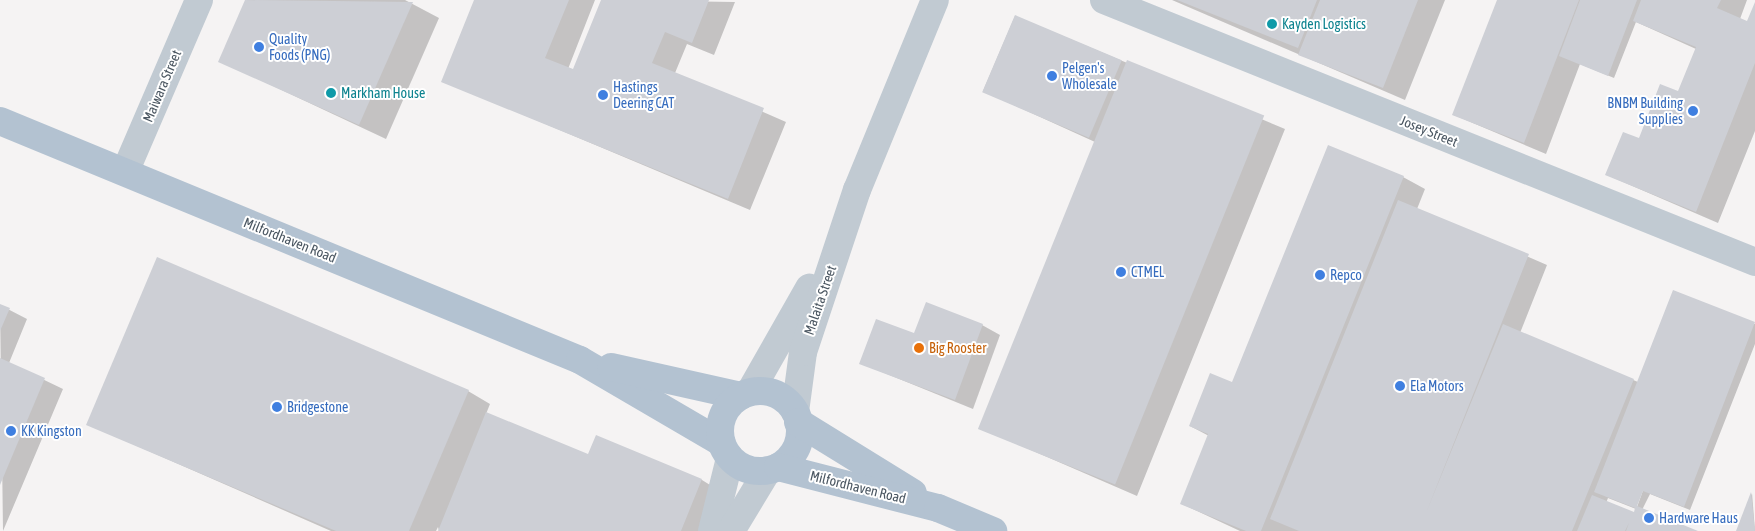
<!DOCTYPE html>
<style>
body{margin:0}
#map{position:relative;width:1755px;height:531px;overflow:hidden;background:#f5f3f3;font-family:"Asap Condensed",sans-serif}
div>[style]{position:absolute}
.shadow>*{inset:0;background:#0003}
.building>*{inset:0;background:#cdcfd5;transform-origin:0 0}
.minor>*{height:28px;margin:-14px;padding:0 14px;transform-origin:14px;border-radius:14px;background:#c1cad2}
.major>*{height:28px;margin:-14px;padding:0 14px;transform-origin:14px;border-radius:14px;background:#b3c2d1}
.major>.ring{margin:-14px;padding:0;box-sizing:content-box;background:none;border:28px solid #b3c2d1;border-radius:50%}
.dots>*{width:14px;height:14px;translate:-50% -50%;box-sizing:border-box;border:2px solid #fff;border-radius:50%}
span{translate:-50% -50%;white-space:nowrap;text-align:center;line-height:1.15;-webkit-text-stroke:4px #fff;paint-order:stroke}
.culture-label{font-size:14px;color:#0d838f}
.left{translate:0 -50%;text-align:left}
.shop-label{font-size:14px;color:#366cbe}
.right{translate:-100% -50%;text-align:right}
.street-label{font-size:14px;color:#4a5661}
.food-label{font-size:14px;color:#c56008}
</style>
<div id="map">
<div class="shadow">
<i style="clip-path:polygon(247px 0,405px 0,439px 18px,386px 139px,220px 61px)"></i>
<i style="clip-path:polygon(476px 0,595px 0,568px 69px,574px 71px,602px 0,735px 2px,714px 55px,687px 44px,675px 73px,786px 122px,750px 210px,443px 81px)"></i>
<i style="clip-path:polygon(1172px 0,1445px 0,1405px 100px)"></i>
<i style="clip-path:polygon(1499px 0,1747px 0,1740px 19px,1748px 22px,1755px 5px,1755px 131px,1718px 223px,1607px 175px,1679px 93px,1696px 49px,1636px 22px,1614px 78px,1580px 64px,1546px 154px,1454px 115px)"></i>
<i style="clip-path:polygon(1015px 16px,1285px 129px,1137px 496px,980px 428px,1095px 142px,983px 91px)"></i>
<i style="clip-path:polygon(evenodd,1403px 177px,1425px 189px,1417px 209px,1547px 265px,1520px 333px,1638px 382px,1674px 291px,1755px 324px,1755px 344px,1690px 510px,1650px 494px,1642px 510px,1695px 531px,1240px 531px,1182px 504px,1209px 436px,1190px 426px,1233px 384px,1403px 177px,1645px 485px,1637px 507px,1634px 507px,1645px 485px,1403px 177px,1608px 498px,1636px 509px,1634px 514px,1606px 503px,1608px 498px)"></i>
<i style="clip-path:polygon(0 305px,27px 319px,9px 363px,63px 389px,3px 531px)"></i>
<i style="clip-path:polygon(982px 325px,1000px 335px,973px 409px,860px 363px,915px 335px)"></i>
<i style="clip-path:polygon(468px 391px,490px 404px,486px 414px,589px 456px,702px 480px,723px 493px,708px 531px,439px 531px,438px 527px,436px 531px,331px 531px,87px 424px)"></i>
<i style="clip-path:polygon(1752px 493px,1755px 531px,1737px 531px)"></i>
</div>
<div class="building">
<i style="clip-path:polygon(245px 0,413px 2px,359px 125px,218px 62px)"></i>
<i style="clip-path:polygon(474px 0,569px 0,545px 58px,573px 69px,601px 0,709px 0,692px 43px,665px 32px,652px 63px,764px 108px,728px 199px,441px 82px)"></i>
<i style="clip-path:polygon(1177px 0,1317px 0,1298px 48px)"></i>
<i style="clip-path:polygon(1320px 0,1418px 0,1383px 88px,1298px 55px)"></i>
<i style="clip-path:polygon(1497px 0,1579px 0,1524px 143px,1452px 115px)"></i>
<i style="clip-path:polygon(1580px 0,1637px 0,1608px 76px,1559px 56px)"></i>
<i style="clip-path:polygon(1641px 0,1721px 0,1717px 8px,1747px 21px,1755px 2px,1755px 63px,1696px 212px,1605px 175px,1623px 132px,1639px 138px,1660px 84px,1678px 91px,1696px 47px,1633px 21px)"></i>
<i style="left:1015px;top:15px;width:116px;height:84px;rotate:23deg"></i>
<i style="left:1127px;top:60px;width:148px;height:398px;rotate:22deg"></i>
<i style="clip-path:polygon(1328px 145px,1404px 176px,1261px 531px,1246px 531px,1180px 504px,1208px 434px,1189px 426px,1210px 373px,1232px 382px)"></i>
<i style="clip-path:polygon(1398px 200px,1529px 254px,1426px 513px,1503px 324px,1634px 379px,1572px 531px,1299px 531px,1270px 519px)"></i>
<i style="clip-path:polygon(157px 257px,469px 390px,409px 531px,336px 531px,86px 425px)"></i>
<i style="clip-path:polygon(1673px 290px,1755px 322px,1684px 507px,1643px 491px,1637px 506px,1698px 531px,1626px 531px,1629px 523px,1625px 531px,1577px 531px,1592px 495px,1634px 512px,1635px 508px,1594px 492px)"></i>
<i style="clip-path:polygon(926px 302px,983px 324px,955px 400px,859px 364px,876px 319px,914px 333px)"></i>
<i style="clip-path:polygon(0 304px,10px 308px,0 331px)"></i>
<i style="clip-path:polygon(0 358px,45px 378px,0 485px)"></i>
<i style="clip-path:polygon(486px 412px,588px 454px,596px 435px,702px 479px,681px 531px,438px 531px)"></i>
<i style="clip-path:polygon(1751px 492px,1755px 531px,1736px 531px)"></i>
</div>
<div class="minor">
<i style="left:1104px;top:0;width:702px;rotate:21.92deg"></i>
<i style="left:125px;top:172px;width:187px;rotate:-66.7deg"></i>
<i style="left:750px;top:392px;width:120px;rotate:-60.4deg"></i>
<i style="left:795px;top:412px;width:61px;rotate:-82.4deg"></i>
<i style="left:803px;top:352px;width:171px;rotate:-71.6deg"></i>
<i style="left:857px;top:190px;width:205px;rotate:-67.7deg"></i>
<i style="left:712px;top:531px;width:75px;rotate:-76.1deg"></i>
<i style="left:731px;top:531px;width:71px;rotate:-58.8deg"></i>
</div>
<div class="major">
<i style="left:0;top:121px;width:627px;rotate:22.4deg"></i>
<i style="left:580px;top:360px;width:164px;rotate:30.3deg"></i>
<i style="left:611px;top:367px;width:133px;rotate:12.6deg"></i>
<i class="ring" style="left:720px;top:391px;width:52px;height:52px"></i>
<i style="left:798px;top:422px;width:135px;rotate:31.7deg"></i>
<i style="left:778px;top:467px;width:165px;rotate:14.4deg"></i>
<i style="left:938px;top:508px;width:60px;rotate:22.7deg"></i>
</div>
<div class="dots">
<i style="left:1272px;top:24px;background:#0f9aa8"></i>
<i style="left:259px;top:47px;background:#3f7fe0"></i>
<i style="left:1052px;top:76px;background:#3f7fe0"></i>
<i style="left:331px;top:93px;background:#0f9aa8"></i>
<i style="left:603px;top:95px;background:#3f7fe0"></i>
<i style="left:1693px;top:111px;background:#3f7fe0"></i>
<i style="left:1121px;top:272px;background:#3f7fe0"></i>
<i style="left:1320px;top:275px;background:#3f7fe0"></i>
<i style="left:919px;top:348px;background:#e8710a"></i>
<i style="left:1400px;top:386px;background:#3f7fe0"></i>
<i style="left:277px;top:407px;background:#3f7fe0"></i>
<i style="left:11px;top:431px;background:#3f7fe0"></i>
<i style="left:1649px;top:518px;background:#3f7fe0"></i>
</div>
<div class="culture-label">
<span class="left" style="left:1282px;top:24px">Kayden Logistics</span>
<span class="left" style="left:341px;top:93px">Markham House</span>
</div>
<div class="shop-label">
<span class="left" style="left:269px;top:47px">Quality<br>Foods (PNG)</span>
<span class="left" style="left:1062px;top:76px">Pelgen's<br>Wholesale</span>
<span class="left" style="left:613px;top:95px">Hastings<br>Deering CAT</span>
<span class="right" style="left:1683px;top:111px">BNBM Building<br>Supplies</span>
<span class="left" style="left:1131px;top:272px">CTMEL</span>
<span class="left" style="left:1330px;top:275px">Repco</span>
<span class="left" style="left:1410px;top:386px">Ela Motors</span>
<span class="left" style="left:287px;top:407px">Bridgestone</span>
<span class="left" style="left:21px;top:431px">KK Kingston</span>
<span class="left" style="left:1659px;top:518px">Hardware Haus</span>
</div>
<div class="street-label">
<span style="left:162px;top:86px;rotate:-67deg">Maiwara Street</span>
<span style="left:1429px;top:131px;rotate:22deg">Josey Street</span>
<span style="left:290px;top:240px;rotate:22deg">Milfordhaven Road</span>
<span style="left:820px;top:300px;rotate:-71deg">Malaita Street</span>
<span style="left:858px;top:487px;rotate:14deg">Milfordhaven Road</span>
</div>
<div class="food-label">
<span class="left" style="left:929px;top:348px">Big Rooster</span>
</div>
</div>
